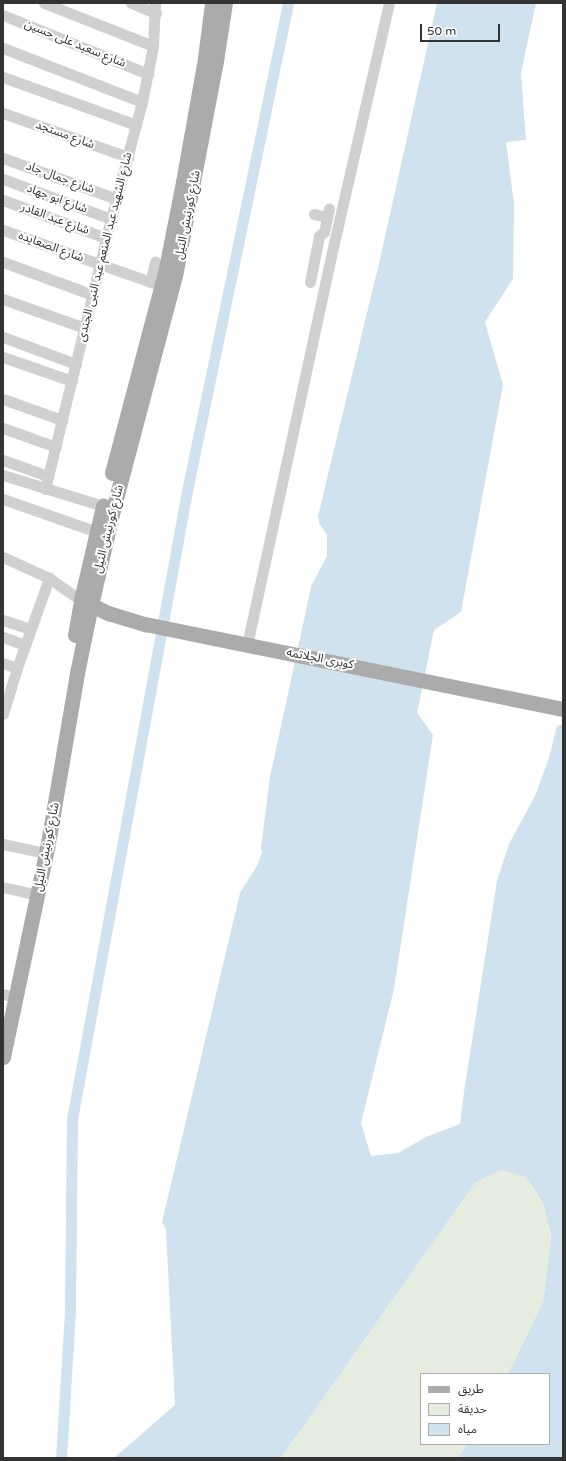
<!DOCTYPE html>
<meta charset="utf-8">
<style>
body{margin:0}
#map{position:relative;width:566px;height:1461px;overflow:hidden;background:#fff;font-family:"Varela Round","Noto Sans Arabic",sans-serif}
div>[style]{position:absolute}
.green>*{inset:0;background:#e6ecdf}
.water>*{inset:0;background:#cfe2ee}
.canal>*{height:11px;margin:-5.5px;padding:0 5.5px;transform-origin:5.5px;border-radius:5.5px;background:#cfe2ee}
.minor>*{height:11px;margin:-5.5px;padding:0 5.5px;transform-origin:5.5px;border-radius:5.5px;background:#d0d0d0}
.major>*{height:15px;margin:-7.5px;padding:0 7.5px;transform-origin:7.5px;border-radius:7.5px;background:#ababab}
span{translate:-50% -50%;white-space:nowrap;text-align:center;line-height:1.15;-webkit-text-stroke:4px #fff;paint-order:stroke}
.street-label{font-size:12px;color:#333}
.frame{position:absolute;inset:0;border:4px solid #333;pointer-events:none}
.legend{position:absolute;left:420px;top:1373px;width:130px;height:72px;box-sizing:border-box;background:#fff;border:1px solid #adadad;margin:0;padding:5px 7px;list-style:none;font-size:12px;color:#333}
.legend li{display:flex;align-items:center;gap:8px;height:20px}
.legend b{width:20px;border:1px solid #adadad}
.scale{position:absolute;left:420px;top:24px;width:80px;height:18px;box-sizing:border-box;border:2px solid #333;border-top:0;padding-left:5px;font-size:12px;line-height:14px;white-space:nowrap;color:#333;-webkit-text-stroke:3px #fff;paint-order:stroke}
</style>
<div id="map">
<div class="green">
<i style="clip-path:polygon(501px 1170px,526px 1177px,543px 1203px,551px 1236px,543px 1302px,508px 1374px,421px 1374px,421px 1444px,467px 1444px,457px 1458px,281px 1458px,475px 1183px)"></i>
</div>
<div class="water">
<i style="clip-path:polygon(437px 3px,536px 3px,521px 73px,526px 140px,506px 142px,514px 204px,513px 279px,485px 322px,503px 385px,461px 612px,434px 630px,417px 713px,433px 735px,394px 989px,361px 1123px,371px 1156px,398px 1153px,426px 1137px,460px 1124px,464px 1092px,497px 881px,509px 844px,535px 796px,549px 758px,557px 726px,563px 724px,563px 1458px,457px 1458px,467px 1444px,549px 1444px,549px 1374px,508px 1374px,543px 1302px,551px 1236px,543px 1203px,526px 1177px,501px 1170px,475px 1183px,281px 1458px,114px 1458px,175px 1405px,166px 1230px,162px 1222px,240px 893px,258px 864px,272px 820px,327px 557px,327px 535px,319px 523px,318px 516px,380px 259px)"></i>
</div>
<div class="canal">
<i style="left:266px;top:848px;width:72px;rotate:-82.8deg"></i>
<i style="left:275px;top:777px;width:194px;rotate:-77.8deg"></i>
<i style="left:316px;top:587px;width:30px;rotate:-62deg"></i>
<i style="left:61px;top:1458px;width:149px;rotate:-86.5deg"></i>
<i style="left:70px;top:1309px;width:190px;rotate:-89.4deg"></i>
<i style="left:72px;top:1119px;width:644px;rotate:-79.62deg"></i>
<i style="left:188px;top:486px;width:493px;rotate:-78.3deg"></i>
</div>
<div class="minor">
<i style="left:44px;top:3px;width:117px;rotate:21.5deg"></i>
<i style="left:131px;top:3px;width:27px;rotate:22deg"></i>
<i style="left:3px;top:15px;width:157px;rotate:22.1deg"></i>
<i style="left:3px;top:48px;width:149px;rotate:21.2deg"></i>
<i style="left:3px;top:77px;width:141px;rotate:19.8deg"></i>
<i style="left:3px;top:113px;width:133px;rotate:19.4deg"></i>
<i style="left:3px;top:158px;width:121px;rotate:19.8deg"></i>
<i style="left:3px;top:179px;width:115px;rotate:20.3deg"></i>
<i style="left:3px;top:200px;width:110px;rotate:20.3deg"></i>
<i style="left:314px;top:214px;width:13px;rotate:13deg"></i>
<i style="left:3px;top:230px;width:169px;rotate:19.4deg"></i>
<i style="left:3px;top:262px;width:96px;rotate:20.1deg"></i>
<i style="left:150px;top:282px;width:21px;rotate:-76deg"></i>
<i style="left:310px;top:282px;width:47px;rotate:-78.9deg"></i>
<i style="left:319px;top:236px;width:6px;rotate:-39deg"></i>
<i style="left:324px;top:232px;width:24px;rotate:-78deg"></i>
<i style="left:3px;top:299px;width:87px;rotate:19.5deg"></i>
<i style="left:3px;top:337px;width:78px;rotate:20.3deg"></i>
<i style="left:3px;top:357px;width:73px;rotate:19.2deg"></i>
<i style="left:3px;top:399px;width:63px;rotate:19.6deg"></i>
<i style="left:3px;top:428px;width:56px;rotate:19.7deg"></i>
<i style="left:3px;top:460px;width:48px;rotate:19.6deg"></i>
<i style="left:3px;top:475px;width:105px;rotate:17.2deg"></i>
<i style="left:45px;top:489px;width:258px;rotate:-76.3deg"></i>
<i style="left:106px;top:238px;width:141px;rotate:-75.2deg"></i>
<i style="left:142px;top:102px;width:57px;rotate:-78.9deg"></i>
<i style="left:153px;top:46px;width:43px;rotate:-87.3deg"></i>
<i style="left:3px;top:499px;width:100px;rotate:19.3deg"></i>
<i style="left:3px;top:557px;width:51px;rotate:24.5deg"></i>
<i style="left:49px;top:578px;width:39px;rotate:35deg"></i>
<i style="left:3px;top:620px;width:29px;rotate:18deg"></i>
<i style="left:3px;top:637px;width:23px;rotate:20deg"></i>
<i style="left:247px;top:645px;width:411px;rotate:-77.8deg"></i>
<i style="left:334px;top:243px;width:246px;rotate:-77.1deg"></i>
<i style="left:3px;top:663px;width:15px;rotate:20deg"></i>
<i style="left:3px;top:714px;width:48px;rotate:-73.1deg"></i>
<i style="left:17px;top:668px;width:96px;rotate:-70.4deg"></i>
<i style="left:3px;top:844px;width:35px;rotate:12deg"></i>
<i style="left:3px;top:887px;width:26px;rotate:13deg"></i>
<i style="left:3px;top:994px;width:4px;rotate:14deg"></i>
</div>
<div class="major">
<i style="left:112px;top:473px;width:207px;rotate:-75.2deg"></i>
<i style="left:165px;top:273px;width:93px;rotate:-78.8deg"></i>
<i style="left:183px;top:182px;width:126px;rotate:-79.9deg"></i>
<i style="left:205px;top:58px;width:55px;rotate:-82.7deg"></i>
<i style="left:84px;top:601px;width:27px;rotate:27deg"></i>
<i style="left:108px;top:613px;width:39px;rotate:17deg"></i>
<i style="left:145px;top:624px;width:427px;rotate:11.5deg"></i>
<i style="left:75px;top:635px;width:36px;rotate:-80deg"></i>
<i style="left:81px;top:600px;width:97px;rotate:-76.8deg"></i>
<i style="left:3px;top:1057px;width:213px;rotate:-78.1deg"></i>
<i style="left:47px;top:849px;width:179px;rotate:-80.3deg"></i>
<i style="left:77px;top:673px;width:69px;rotate:-78.4deg"></i>
<i style="left:91px;top:605px;width:98px;rotate:-77deg"></i>
<i style="left:113px;top:510px;width:242px;rotate:-75.2deg"></i>
<i style="left:175px;top:276px;width:219px;rotate:-79.2deg"></i>
<i style="left:216px;top:61px;width:59px;rotate:-81.2deg"></i>
</div>
<div class="street-label">
<span style="left:75px;top:44px;rotate:22deg">شارع سعيد على حسين</span>
<span style="left:65px;top:135px;rotate:20deg">شارع مستجد</span>
<span style="left:60px;top:178px;rotate:20deg">شارع جمال جاد</span>
<span style="left:57px;top:199px;rotate:20deg">شارع ابو جهاد</span>
<span style="left:188px;top:215px;rotate:-79deg">شارع كورنيش النيل</span>
<span style="left:55px;top:219px;rotate:20deg">شارع عبد القادر</span>
<span style="left:51px;top:247px;rotate:20deg">شارع الصعايده</span>
<span style="left:105px;top:247px;rotate:-76deg">شارع الشهيد عبد المنعم عبد النبى الجندى</span>
<span style="left:109px;top:529px;rotate:-76deg">شارع كورنيش النيل</span>
<span style="left:320px;top:659px;rotate:11deg">كوبرى الجلاتمه</span>
<span style="left:47px;top:847px;rotate:-79deg">شارع كورنيش النيل</span>
</div>
<div class="frame"></div>
<ul class="legend">
<li><b style="height:5px;background:#ababab"></b>طريق</li>
<li><b style="height:11px;background:#e6ecdf"></b>حديقة</li>
<li><b style="height:11px;background:#cfe2ee"></b>مياه</li>
</ul>
<div class="scale">50 m</div>
</div>
